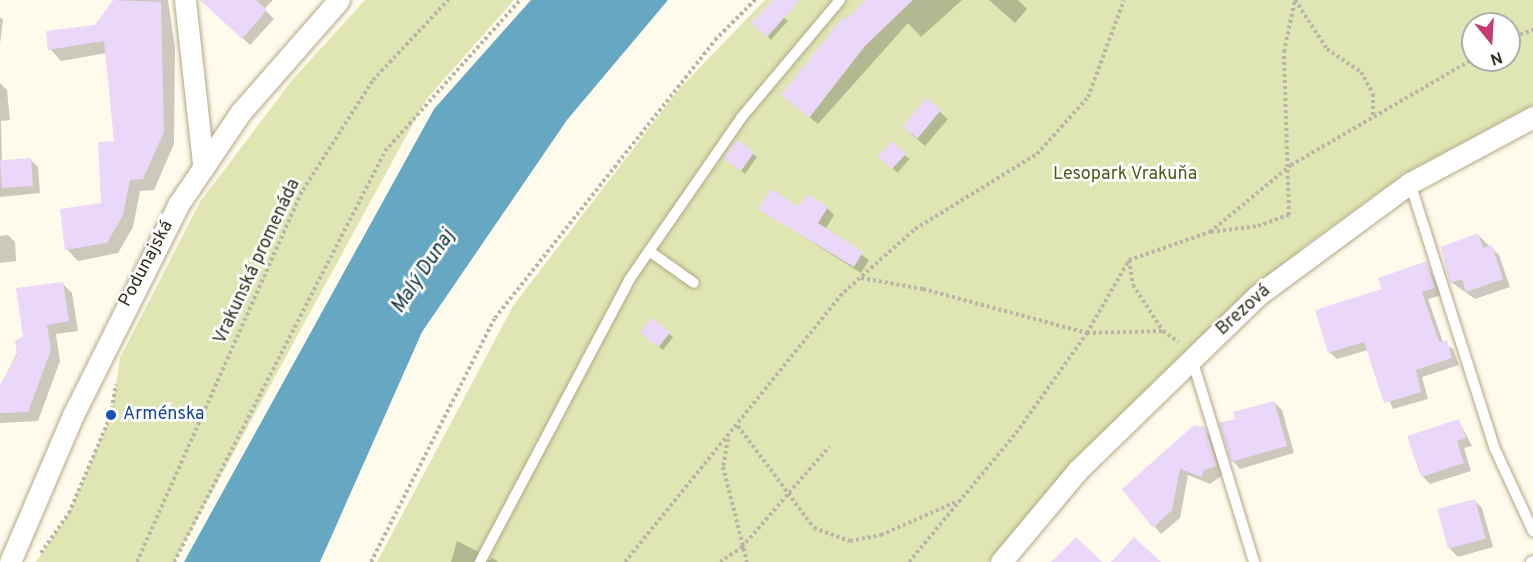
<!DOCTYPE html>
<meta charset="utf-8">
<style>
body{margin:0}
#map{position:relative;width:1533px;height:562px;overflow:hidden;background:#fffbec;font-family:Overpass,sans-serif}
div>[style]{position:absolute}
.green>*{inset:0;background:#dfe6b3}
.water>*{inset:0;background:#66a7c1}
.shadow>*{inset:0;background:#0003;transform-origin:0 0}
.building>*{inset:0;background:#ebd7f9;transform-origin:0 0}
.path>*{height:4px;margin-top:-2px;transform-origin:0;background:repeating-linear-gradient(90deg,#bab6a7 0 3px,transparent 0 6px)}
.roads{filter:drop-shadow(0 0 2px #b3a885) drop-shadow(0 0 2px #b3a885)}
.lane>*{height:10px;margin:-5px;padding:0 5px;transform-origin:5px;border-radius:5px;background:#fff}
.street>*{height:21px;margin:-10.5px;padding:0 10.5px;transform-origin:10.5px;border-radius:10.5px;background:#fff}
.dots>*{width:16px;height:16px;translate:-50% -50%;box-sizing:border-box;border:3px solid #fff;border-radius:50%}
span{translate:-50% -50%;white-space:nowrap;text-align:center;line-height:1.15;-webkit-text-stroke:5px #fff;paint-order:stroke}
.park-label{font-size:18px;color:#54591a}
.street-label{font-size:18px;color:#353122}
.transit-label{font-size:18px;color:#164399}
.left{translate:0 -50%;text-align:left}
.water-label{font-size:20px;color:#163541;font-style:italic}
.north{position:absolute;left:1461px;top:12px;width:60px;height:60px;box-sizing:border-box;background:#fff;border:2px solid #aeada7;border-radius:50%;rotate:162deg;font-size:16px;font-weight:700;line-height:24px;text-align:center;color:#353122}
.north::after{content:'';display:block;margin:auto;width:21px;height:27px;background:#c43a73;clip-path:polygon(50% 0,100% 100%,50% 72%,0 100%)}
</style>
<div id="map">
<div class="green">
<i style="clip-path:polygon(365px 0,514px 0,426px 100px,174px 562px,36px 562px,69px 513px,111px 415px,120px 358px,200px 202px,293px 79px)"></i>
<i style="clip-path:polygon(evenodd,765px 0,1533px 0,1533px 105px,1404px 174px,1305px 246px,1120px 418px,989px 562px,377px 562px,513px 306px,679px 89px,765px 0,1473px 24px,1509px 24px,1509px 60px,1473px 60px,1473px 24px)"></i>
</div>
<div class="water">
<i style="clip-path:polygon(531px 0,668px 0,567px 120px,422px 332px,320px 562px,184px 562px,434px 109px)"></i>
</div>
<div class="shadow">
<i style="clip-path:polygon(115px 0,168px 0,175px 48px,174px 144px,154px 190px,140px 191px,133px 227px,118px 253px,78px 261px,67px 249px,102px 204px,100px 184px,116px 143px,107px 53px,61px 61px,50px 49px,96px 27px)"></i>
<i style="clip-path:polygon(220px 0,273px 0,264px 9px,274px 19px,250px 45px,220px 17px)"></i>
<i style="clip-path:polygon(867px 0,962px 0,921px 37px,908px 23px,818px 124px,791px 102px)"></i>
<i style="clip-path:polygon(1018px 0,1027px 9px,1015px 23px,989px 0)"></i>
<i style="left:770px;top:5px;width:24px;height:25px;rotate:42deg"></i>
<i style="clip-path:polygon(0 17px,3px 20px,0 44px)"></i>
<i style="clip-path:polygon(0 83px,7px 90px,10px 120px,1px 121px,2px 163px,31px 160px,38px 167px,40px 193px,0 197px)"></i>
<i style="clip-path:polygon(926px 100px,948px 119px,925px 146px,911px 134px)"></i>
<i style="clip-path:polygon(737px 142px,757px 157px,745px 174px,729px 162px)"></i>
<i style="left:892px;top:144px;width:23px;height:18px;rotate:41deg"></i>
<i style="clip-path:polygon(827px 208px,834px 215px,825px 230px,869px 260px,861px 273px,760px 209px)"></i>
<i style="clip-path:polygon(8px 235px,15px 242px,16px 261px,0 263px,0 236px)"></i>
<i style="clip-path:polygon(1478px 235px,1499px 255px,1510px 287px,1475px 299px,1451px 282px)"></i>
<i style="clip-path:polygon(1427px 263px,1442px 295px,1428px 299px,1443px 342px,1453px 349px,1459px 365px,1422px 377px,1428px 399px,1393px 409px,1368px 350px,1337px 359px,1329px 352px,1384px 290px)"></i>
<i style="clip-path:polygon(62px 283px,72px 293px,78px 331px,56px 334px,60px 361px,38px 421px,0 423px,0 387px,25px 337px)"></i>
<i style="clip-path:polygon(652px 320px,673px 337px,663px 350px,646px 336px)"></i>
<i style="clip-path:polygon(1274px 402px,1282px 410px,1294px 453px,1240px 469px,1233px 461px,1236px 420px)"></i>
<i style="clip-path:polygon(1459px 421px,1472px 446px,1464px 448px,1471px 471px,1430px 484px,1422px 476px)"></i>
<i style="clip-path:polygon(1204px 429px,1212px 437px,1224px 474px,1210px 484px,1188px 475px,1180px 518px,1161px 534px,1124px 490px)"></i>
<i style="clip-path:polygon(1474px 500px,1482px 508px,1493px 547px,1458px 557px,1450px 549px)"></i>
<i style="clip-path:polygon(457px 541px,477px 551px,481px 562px,451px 562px)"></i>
<i style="clip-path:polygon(492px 558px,499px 562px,487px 562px)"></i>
</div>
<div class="building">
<i style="clip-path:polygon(113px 0,161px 2px,164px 132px,143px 179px,130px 180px,123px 215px,107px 243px,65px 250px,60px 209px,101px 203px,98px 142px,114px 141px,104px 41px,48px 50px,46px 31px,95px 25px)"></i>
<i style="clip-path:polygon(200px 0,256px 0,267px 10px,242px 39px)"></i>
<i style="clip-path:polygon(773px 0,800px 0,767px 37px,751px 23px)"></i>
<i style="clip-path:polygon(865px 0,913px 0,865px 46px,809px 118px,781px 95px,843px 17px,846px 20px)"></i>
<i style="left:926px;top:98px;width:19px;height:37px;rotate:39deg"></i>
<i style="left:737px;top:140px;width:21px;height:23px;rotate:35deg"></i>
<i style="left:892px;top:141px;width:19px;height:21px;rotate:43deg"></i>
<i style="left:31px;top:158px;width:28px;height:31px;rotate:86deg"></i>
<i style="clip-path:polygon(771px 189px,799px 207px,807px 194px,828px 207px,818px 223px,863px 252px,854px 267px,758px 209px)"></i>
<i style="clip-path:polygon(1478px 233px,1483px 248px,1492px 245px,1503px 279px,1466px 292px,1462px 279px,1450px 283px,1441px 247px)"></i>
<i style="clip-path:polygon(1427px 261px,1435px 288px,1422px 292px,1439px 342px,1447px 340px,1452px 358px,1416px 370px,1421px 392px,1384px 403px,1364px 342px,1328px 353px,1315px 310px,1382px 289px,1378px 278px)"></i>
<i style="clip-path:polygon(63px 282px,69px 321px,47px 325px,51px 350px,28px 412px,0 413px,0 385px,17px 355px,15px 341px,23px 336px,16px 288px)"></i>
<i style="left:652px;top:318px;width:23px;height:19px;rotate:38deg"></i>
<i style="clip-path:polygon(1274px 401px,1287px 446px,1231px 462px,1219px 423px,1235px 419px,1233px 412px)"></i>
<i style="clip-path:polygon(1459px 419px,1466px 438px,1457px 441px,1464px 463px,1421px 477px,1407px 436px)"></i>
<i style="clip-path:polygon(1194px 425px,1205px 427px,1217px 466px,1204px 470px,1202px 477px,1180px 469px,1172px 510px,1153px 528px,1122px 489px)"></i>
<i style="left:1475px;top:499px;width:41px;height:39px;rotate:75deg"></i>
<i style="clip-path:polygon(1076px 537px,1102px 562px,1051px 562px)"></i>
<i style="clip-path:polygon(1134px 537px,1161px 562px,1111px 562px)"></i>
</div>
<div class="path">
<i style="left:1295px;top:0;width:59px;rotate:56.9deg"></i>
<i style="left:1327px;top:49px;width:41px;rotate:34.1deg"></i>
<i style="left:1361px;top:72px;width:25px;rotate:61deg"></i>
<i style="left:1373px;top:94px;width:21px;rotate:90deg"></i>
<i style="left:1509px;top:39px;width:26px;rotate:-21deg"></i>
<i style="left:1211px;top:232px;width:47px;rotate:-7.3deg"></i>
<i style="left:1258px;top:226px;width:33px;rotate:-20deg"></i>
<i style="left:1289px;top:215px;width:163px;rotate:-91.8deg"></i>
<i style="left:1284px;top:52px;width:53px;rotate:-78.1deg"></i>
<i style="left:1129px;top:260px;width:25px;rotate:81deg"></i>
<i style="left:1133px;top:285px;width:55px;rotate:56.9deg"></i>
<i style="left:1163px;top:331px;width:19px;rotate:35deg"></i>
<i style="left:861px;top:278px;width:63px;rotate:10.1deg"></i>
<i style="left:923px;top:289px;width:170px;rotate:15deg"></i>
<i style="left:1087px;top:333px;width:76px;rotate:-1.5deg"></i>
<i style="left:738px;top:426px;width:127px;rotate:53.3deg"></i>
<i style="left:814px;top:528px;width:38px;rotate:20deg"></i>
<i style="left:850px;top:541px;width:32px;rotate:-11deg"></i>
<i style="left:881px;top:535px;width:84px;rotate:-23.8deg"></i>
<i style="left:728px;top:439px;width:28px;rotate:100deg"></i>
<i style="left:723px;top:467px;width:98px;rotate:75.8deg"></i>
<i style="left:41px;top:553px;width:49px;rotate:-55deg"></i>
<i style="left:69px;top:513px;width:107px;rotate:-66.8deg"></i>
<i style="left:111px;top:415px;width:31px;rotate:-81deg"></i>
<i style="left:137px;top:562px;width:407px;rotate:-66deg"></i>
<i style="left:303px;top:190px;width:130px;rotate:-57.5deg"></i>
<i style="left:373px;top:80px;width:110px;rotate:-46.8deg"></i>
<i style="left:174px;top:562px;width:462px;rotate:-62.8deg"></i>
<i style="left:385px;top:151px;width:203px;rotate:-48.2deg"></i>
<i style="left:371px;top:562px;width:274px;rotate:-63.1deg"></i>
<i style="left:495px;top:318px;width:355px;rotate:-51.6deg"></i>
<i style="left:715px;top:40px;width:57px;rotate:-45deg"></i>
<i style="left:625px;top:562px;width:348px;rotate:-51deg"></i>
<i style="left:844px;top:292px;width:95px;rotate:-41.6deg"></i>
<i style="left:915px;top:229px;width:143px;rotate:-31.6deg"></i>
<i style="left:1037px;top:154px;width:76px;rotate:-48.2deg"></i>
<i style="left:1088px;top:97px;width:103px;rotate:-69.6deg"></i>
<i style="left:720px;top:562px;width:27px;rotate:-34deg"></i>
<i style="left:742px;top:547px;width:133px;rotate:-49deg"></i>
<i style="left:909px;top:562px;width:168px;rotate:-50.3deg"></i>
<i style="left:1016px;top:433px;width:123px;rotate:-54.6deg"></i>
<i style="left:1087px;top:333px;width:84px;rotate:-60.1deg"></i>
<i style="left:1129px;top:260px;width:86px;rotate:-19.1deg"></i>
<i style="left:1210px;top:232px;width:105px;rotate:-39.6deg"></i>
<i style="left:1291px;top:165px;width:211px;rotate:-30.2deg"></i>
</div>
<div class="roads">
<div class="lane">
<i style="left:1410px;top:183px;width:277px;rotate:72.3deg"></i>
<i style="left:1494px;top:447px;width:93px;rotate:65.1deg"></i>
<i style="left:649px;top:251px;width:55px;rotate:35.4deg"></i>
<i style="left:1192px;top:359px;width:212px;rotate:73deg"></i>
<i style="left:480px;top:562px;width:319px;rotate:-62.1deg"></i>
<i style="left:629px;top:280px;width:197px;rotate:-55.3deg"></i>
<i style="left:741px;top:118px;width:154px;rotate:-50deg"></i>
<i style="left:1531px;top:562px;width:2px;rotate:-27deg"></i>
</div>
<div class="street">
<i style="left:185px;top:0;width:165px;rotate:83.7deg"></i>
<i style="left:10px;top:562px;width:160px;rotate:-66.8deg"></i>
<i style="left:73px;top:415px;width:235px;rotate:-63.4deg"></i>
<i style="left:178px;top:205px;width:111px;rotate:-56deg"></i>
<i style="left:240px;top:113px;width:150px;rotate:-48.8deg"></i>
<i style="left:1001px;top:562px;width:119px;rotate:-50.1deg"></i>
<i style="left:1077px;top:471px;width:252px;rotate:-44.2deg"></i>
<i style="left:1258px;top:295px;width:189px;rotate:-36.4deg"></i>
<i style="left:1410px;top:183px;width:140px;rotate:-28.2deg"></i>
</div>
</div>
<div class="dots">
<i style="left:111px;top:415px;background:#1a4fb4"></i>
</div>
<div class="park-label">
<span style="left:1125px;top:175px">Lesopark Vrakuňa</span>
</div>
<div class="street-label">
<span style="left:258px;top:262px;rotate:-65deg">Vrakunská promenáda</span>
<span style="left:147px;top:264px;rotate:-62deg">Podunajská</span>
<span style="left:1244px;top:311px;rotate:-42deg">Brezová</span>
</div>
<div class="transit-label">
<span class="left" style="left:123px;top:415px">Arménska</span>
</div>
<div class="water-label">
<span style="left:424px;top:272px;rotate:-56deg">Malý Dunaj</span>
</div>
<div class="north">N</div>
</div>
